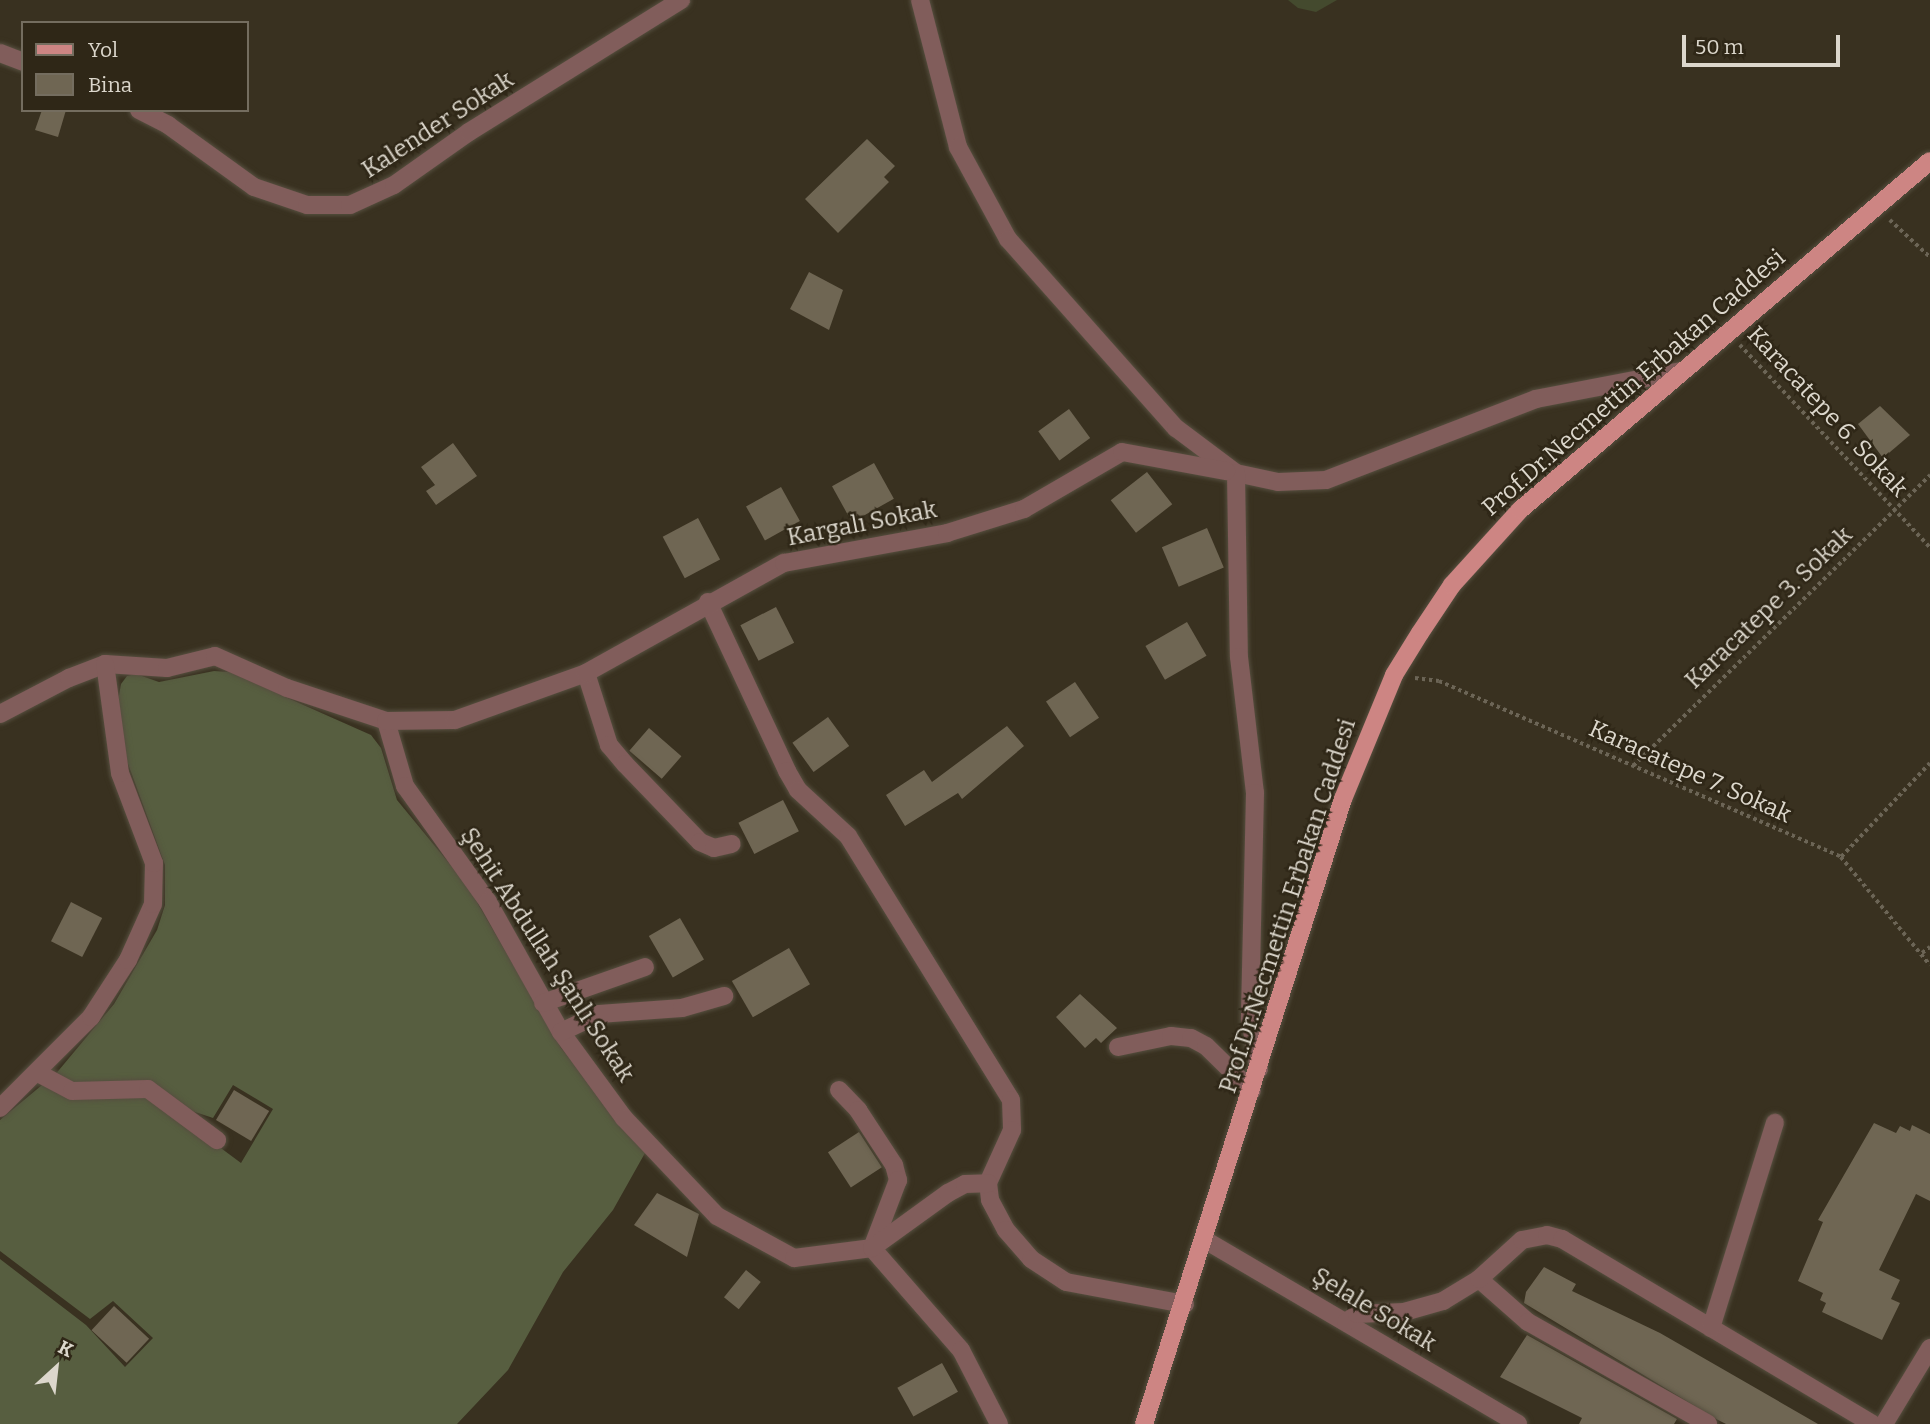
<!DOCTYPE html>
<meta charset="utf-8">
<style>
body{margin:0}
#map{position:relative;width:1930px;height:1424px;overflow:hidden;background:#393120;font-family:Bitter,serif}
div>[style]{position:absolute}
.green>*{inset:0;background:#444a2e}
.forest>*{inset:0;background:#575e40}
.building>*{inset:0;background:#6f6653;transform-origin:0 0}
.path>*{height:3.5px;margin-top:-1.75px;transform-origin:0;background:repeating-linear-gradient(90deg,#6c6556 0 3.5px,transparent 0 7px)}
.roads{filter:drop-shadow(0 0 2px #564f3f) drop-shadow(0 0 2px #564f3f)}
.minor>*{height:18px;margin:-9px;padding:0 9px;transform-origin:9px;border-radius:9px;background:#815d5b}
.major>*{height:18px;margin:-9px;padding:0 9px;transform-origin:9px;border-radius:9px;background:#cd8583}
span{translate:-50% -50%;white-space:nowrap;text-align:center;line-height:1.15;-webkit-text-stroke:5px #2f2717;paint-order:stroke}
.street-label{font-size:24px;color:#dcd7cc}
.legend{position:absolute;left:21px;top:21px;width:228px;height:91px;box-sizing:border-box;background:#2f2717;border:2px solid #746d5f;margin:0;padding:9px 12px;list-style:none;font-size:21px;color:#dcd7cc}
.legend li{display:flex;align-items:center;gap:14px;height:35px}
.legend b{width:35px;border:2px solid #746d5f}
.north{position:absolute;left:21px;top:1333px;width:70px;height:70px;-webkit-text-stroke:5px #2f2717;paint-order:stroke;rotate:27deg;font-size:19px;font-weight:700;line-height:28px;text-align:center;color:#dcd7cc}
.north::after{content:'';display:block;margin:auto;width:24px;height:32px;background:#dcd7cc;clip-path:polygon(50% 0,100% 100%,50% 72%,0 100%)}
.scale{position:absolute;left:1682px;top:35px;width:158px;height:32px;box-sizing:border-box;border:4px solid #dcd7cc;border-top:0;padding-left:9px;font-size:21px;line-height:24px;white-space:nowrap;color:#dcd7cc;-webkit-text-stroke:5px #2f2717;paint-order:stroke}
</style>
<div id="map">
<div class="green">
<i style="clip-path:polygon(1288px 0,1337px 0,1316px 12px,1298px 8px)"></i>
</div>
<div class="forest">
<i style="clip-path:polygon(214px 671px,229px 672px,371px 735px,381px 748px,397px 800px,467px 885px,561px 1048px,645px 1153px,613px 1210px,563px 1272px,508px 1370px,457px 1424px,0 1424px,0 1259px,86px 1325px,125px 1367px,153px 1338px,113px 1301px,90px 1319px,0 1251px,0 1120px,42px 1085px,79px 1096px,148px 1094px,241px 1163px,273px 1109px,233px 1085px,213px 1118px,192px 1111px,147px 1082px,84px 1088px,65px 1085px,54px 1076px,114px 1004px,157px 930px,165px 905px,165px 865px,124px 753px,118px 701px,121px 684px,127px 676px,136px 674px,159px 682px)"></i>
</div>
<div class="building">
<i style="clip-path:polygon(42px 110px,66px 110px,58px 137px,35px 130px)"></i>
<i style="clip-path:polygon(867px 139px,895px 166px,884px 177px,889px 182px,838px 233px,805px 199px)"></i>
<i style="clip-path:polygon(809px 272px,843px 290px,829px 330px,790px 309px)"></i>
<i style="clip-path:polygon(1880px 406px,1910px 435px,1883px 458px,1858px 424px)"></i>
<i style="left:1069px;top:409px;width:36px;height:38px;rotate:54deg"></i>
<i style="clip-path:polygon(453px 443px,477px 476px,436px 505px,426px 491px,435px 485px,421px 467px)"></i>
<i style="left:874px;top:463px;width:41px;height:48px;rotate:61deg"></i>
<i style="left:1147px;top:472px;width:41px;height:46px;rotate:52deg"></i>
<i style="left:781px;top:487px;width:39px;height:40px;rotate:61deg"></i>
<i style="left:698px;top:518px;width:47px;height:40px;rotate:62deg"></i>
<i style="left:1207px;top:528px;width:43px;height:49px;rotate:67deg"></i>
<i style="left:776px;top:607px;width:40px;height:40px;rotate:63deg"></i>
<i style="left:1187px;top:622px;width:39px;height:48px;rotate:60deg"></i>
<i style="left:1075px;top:682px;width:43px;height:35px;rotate:56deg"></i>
<i style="left:828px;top:717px;width:36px;height:44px;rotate:54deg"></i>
<i style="clip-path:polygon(1007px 726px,1024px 746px,962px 799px,958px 793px,905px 826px,886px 795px,924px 770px,932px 782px)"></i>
<i style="left:649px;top:728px;width:43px;height:30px;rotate:41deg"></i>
<i style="left:783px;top:800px;width:35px;height:50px;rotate:63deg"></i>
<i style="left:71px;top:902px;width:35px;height:44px;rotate:27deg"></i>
<i style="left:680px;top:918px;width:48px;height:36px;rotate:60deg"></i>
<i style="left:789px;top:948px;width:42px;height:66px;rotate:60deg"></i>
<i style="clip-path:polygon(1080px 994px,1117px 1028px,1101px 1043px,1096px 1038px,1085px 1048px,1056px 1017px)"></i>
<i style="left:234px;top:1090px;width:41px;height:35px;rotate:31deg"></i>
<i style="clip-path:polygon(1874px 1123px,1896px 1133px,1900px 1126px,1910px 1131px,1912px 1125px,1930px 1134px,1930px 1201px,1916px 1194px,1879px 1270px,1900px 1280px,1891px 1299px,1900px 1303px,1882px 1340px,1822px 1312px,1826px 1303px,1820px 1300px,1823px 1293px,1798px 1281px,1823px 1222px,1818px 1220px)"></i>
<i style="left:859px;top:1132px;width:42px;height:37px;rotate:57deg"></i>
<i style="clip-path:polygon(657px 1193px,699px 1214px,687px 1257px,634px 1225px)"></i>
<i style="clip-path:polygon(1544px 1267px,1576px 1284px,1572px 1291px,1660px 1333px,1818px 1424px,1726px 1424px,1718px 1420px,1524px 1303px,1526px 1292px)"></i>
<i style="left:746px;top:1270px;width:19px;height:35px;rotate:39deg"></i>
<i style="left:114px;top:1306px;width:48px;height:33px;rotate:43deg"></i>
<i style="clip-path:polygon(1527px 1335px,1677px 1419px,1674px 1424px,1579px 1424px,1582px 1418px,1500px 1377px)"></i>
<i style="left:942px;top:1363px;width:33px;height:51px;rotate:61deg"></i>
</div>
<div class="path">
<i style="left:1890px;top:220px;width:54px;rotate:42.8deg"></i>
<i style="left:1740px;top:345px;width:277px;rotate:46.8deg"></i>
<i style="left:1415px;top:678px;width:24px;rotate:7deg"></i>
<i style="left:1439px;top:681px;width:439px;rotate:23.6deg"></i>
<i style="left:1841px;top:857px;width:140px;rotate:50.5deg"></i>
<i style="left:1633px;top:766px;width:416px;rotate:-44.4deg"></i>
<i style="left:1841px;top:857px;width:129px;rotate:-46.6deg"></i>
<i style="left:1922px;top:953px;width:10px;rotate:-37deg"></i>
</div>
<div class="roads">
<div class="minor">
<i style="left:920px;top:0;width:152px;rotate:75.5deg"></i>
<i style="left:958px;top:147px;width:105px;rotate:61.5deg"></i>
<i style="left:1008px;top:239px;width:253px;rotate:48.4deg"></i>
<i style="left:1176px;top:428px;width:75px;rotate:36.9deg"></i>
<i style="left:1236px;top:473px;width:43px;rotate:12.1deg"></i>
<i style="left:1278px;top:482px;width:48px;rotate:-2.4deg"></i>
<i style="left:1326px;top:480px;width:225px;rotate:-21.1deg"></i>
<i style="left:1536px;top:399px;width:148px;rotate:-10.9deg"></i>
<i style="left:0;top:53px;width:25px;rotate:21deg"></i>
<i style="left:139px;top:110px;width:33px;rotate:27deg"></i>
<i style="left:168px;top:125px;width:106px;rotate:35.8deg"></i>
<i style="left:254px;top:187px;width:56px;rotate:18.8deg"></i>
<i style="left:307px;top:205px;width:43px"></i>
<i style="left:350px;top:205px;width:48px;rotate:-24.4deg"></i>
<i style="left:394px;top:185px;width:92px;rotate:-35.2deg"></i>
<i style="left:469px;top:132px;width:250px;rotate:-31.9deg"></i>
<i style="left:1236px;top:473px;width:184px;rotate:89.1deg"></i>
<i style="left:1239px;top:657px;width:137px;rotate:83.3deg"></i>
<i style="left:1255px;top:793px;width:227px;rotate:91.3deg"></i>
<i style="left:1250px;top:1020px;width:50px;rotate:79.6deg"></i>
<i style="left:708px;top:602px;width:187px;rotate:64.9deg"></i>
<i style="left:787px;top:771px;width:22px;rotate:60deg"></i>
<i style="left:798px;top:790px;width:68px;rotate:42.6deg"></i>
<i style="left:848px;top:836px;width:310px;rotate:58.3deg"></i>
<i style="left:1011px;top:1100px;width:30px;rotate:88deg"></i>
<i style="left:1012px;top:1130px;width:58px;rotate:114.4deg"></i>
<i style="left:988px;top:1183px;width:17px;rotate:83deg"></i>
<i style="left:990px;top:1200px;width:34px;rotate:62deg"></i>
<i style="left:1006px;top:1230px;width:38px;rotate:49deg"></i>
<i style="left:1031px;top:1259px;width:42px;rotate:33.3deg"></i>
<i style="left:1066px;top:1282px;width:121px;rotate:10.5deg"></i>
<i style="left:586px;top:673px;width:76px;rotate:72.3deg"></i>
<i style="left:609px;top:745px;width:25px;rotate:50deg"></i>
<i style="left:625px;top:764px;width:108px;rotate:46.1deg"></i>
<i style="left:700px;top:842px;width:15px;rotate:23deg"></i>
<i style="left:714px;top:848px;width:18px;rotate:-13deg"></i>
<i style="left:0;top:714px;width:78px;rotate:-27.6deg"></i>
<i style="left:69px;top:678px;width:39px;rotate:-21deg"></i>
<i style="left:105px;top:664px;width:62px;rotate:3.7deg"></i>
<i style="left:167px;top:668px;width:49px;rotate:-14deg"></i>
<i style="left:215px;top:656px;width:79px;rotate:24deg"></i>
<i style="left:287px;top:688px;width:104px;rotate:18.4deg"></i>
<i style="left:386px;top:721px;width:68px;rotate:73.7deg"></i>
<i style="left:405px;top:786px;width:143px;rotate:54.4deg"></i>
<i style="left:488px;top:902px;width:149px;rotate:60.7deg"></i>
<i style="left:561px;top:1032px;width:107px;rotate:53.8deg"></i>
<i style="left:624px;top:1118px;width:135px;rotate:46.5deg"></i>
<i style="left:717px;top:1216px;width:88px;rotate:28.6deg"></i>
<i style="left:794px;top:1258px;width:79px;rotate:-7.3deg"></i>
<i style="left:872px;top:1248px;width:135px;rotate:48.9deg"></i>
<i style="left:961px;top:1350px;width:83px;rotate:62.8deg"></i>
<i style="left:386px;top:721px;width:69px;rotate:-0.8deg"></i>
<i style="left:455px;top:720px;width:139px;rotate:-19.7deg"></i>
<i style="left:586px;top:673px;width:227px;rotate:-29.1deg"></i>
<i style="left:784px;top:563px;width:166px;rotate:-10.4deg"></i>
<i style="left:947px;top:533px;width:81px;rotate:-17.3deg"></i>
<i style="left:1024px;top:509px;width:113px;rotate:-30.2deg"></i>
<i style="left:1122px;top:452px;width:106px;rotate:10.4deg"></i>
<i style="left:543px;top:1003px;width:108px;rotate:-19.4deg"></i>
<i style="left:561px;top:1032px;width:42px;rotate:-25.3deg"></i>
<i style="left:599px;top:1014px;width:83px;rotate:-4.1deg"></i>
<i style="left:682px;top:1008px;width:44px;rotate:-15.9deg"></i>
<i style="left:1118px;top:1047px;width:54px;rotate:-11.7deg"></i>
<i style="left:1171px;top:1036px;width:20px;rotate:6deg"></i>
<i style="left:1191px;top:1038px;width:17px;rotate:28deg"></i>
<i style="left:1206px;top:1046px;width:64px;rotate:44.4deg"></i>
<i style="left:38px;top:1073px;width:38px;rotate:28deg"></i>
<i style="left:72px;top:1091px;width:76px;rotate:-1.5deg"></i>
<i style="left:148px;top:1089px;width:86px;rotate:36.5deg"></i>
<i style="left:839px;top:1090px;width:28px;rotate:46deg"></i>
<i style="left:858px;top:1110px;width:66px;rotate:56.8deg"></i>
<i style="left:894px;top:1165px;width:16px;rotate:75deg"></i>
<i style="left:898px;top:1180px;width:73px;rotate:110.9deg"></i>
<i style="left:0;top:1108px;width:129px;rotate:-45deg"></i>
<i style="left:91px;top:1017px;width:68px;rotate:-57deg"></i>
<i style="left:128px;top:960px;width:61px;rotate:-65.9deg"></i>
<i style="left:153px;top:904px;width:41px;rotate:-88.6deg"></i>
<i style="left:154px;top:863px;width:96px;rotate:-110.7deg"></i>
<i style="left:120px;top:773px;width:110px;rotate:-97.8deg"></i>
<i style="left:1205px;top:1240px;width:363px;rotate:30.4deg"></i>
<i style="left:872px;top:1248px;width:94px;rotate:-35.9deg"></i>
<i style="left:948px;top:1193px;width:19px;rotate:-28deg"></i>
<i style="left:965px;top:1184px;width:23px;rotate:-2deg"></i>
<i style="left:1479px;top:1279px;width:65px;rotate:41.3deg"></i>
<i style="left:1528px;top:1322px;width:207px;rotate:29.5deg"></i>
<i style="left:1346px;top:1322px;width:14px;rotate:-36deg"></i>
<i style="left:1357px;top:1314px;width:47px;rotate:-2.4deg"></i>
<i style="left:1404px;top:1312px;width:41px;rotate:-15.8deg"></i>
<i style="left:1443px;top:1301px;width:42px;rotate:-31.4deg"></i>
<i style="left:1479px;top:1279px;width:58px;rotate:-42.2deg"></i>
<i style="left:1522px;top:1240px;width:25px;rotate:-11deg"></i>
<i style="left:1547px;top:1235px;width:16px;rotate:15deg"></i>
<i style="left:1562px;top:1239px;width:361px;rotate:30.8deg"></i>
<i style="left:1711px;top:1328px;width:215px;rotate:-72.7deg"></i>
<i style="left:1884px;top:1424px;width:89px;rotate:-58.8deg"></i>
</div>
<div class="major">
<i style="left:1144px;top:1424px;width:656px;rotate:-72.34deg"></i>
<i style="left:1343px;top:799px;width:134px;rotate:-67.6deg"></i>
<i style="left:1394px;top:675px;width:49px;rotate:-58.2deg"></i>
<i style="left:1420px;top:633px;width:58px;rotate:-56.3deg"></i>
<i style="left:1452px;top:585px;width:101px;rotate:-47.8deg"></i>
<i style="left:1520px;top:510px;width:538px;rotate:-40.41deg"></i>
</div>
</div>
<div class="street-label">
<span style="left:438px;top:125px;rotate:-33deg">Kalender Sokak</span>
<span style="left:1634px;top:383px;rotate:-41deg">Prof.Dr.Necmettin Erbakan Caddesi</span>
<span style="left:1827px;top:412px;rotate:47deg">Karacatepe 6. Sokak</span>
<span style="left:862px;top:524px;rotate:-11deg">Kargalı Sokak</span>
<span style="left:1769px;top:608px;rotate:-44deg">Karacatepe 3. Sokak</span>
<span style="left:1690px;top:772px;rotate:24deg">Karacatepe 7. Sokak</span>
<span style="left:1288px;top:906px;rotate:-72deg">Prof.Dr.Necmettin Erbakan Caddesi</span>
<span style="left:547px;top:955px;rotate:57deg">Şehit Abdullah Şanlı Sokak</span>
<span style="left:1374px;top:1310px;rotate:31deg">Şelale Sokak</span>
</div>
<ul class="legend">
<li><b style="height:9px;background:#cd8583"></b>Yol</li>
<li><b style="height:19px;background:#6f6653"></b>Bina</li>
</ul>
<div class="north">K</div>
<div class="scale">50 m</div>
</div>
